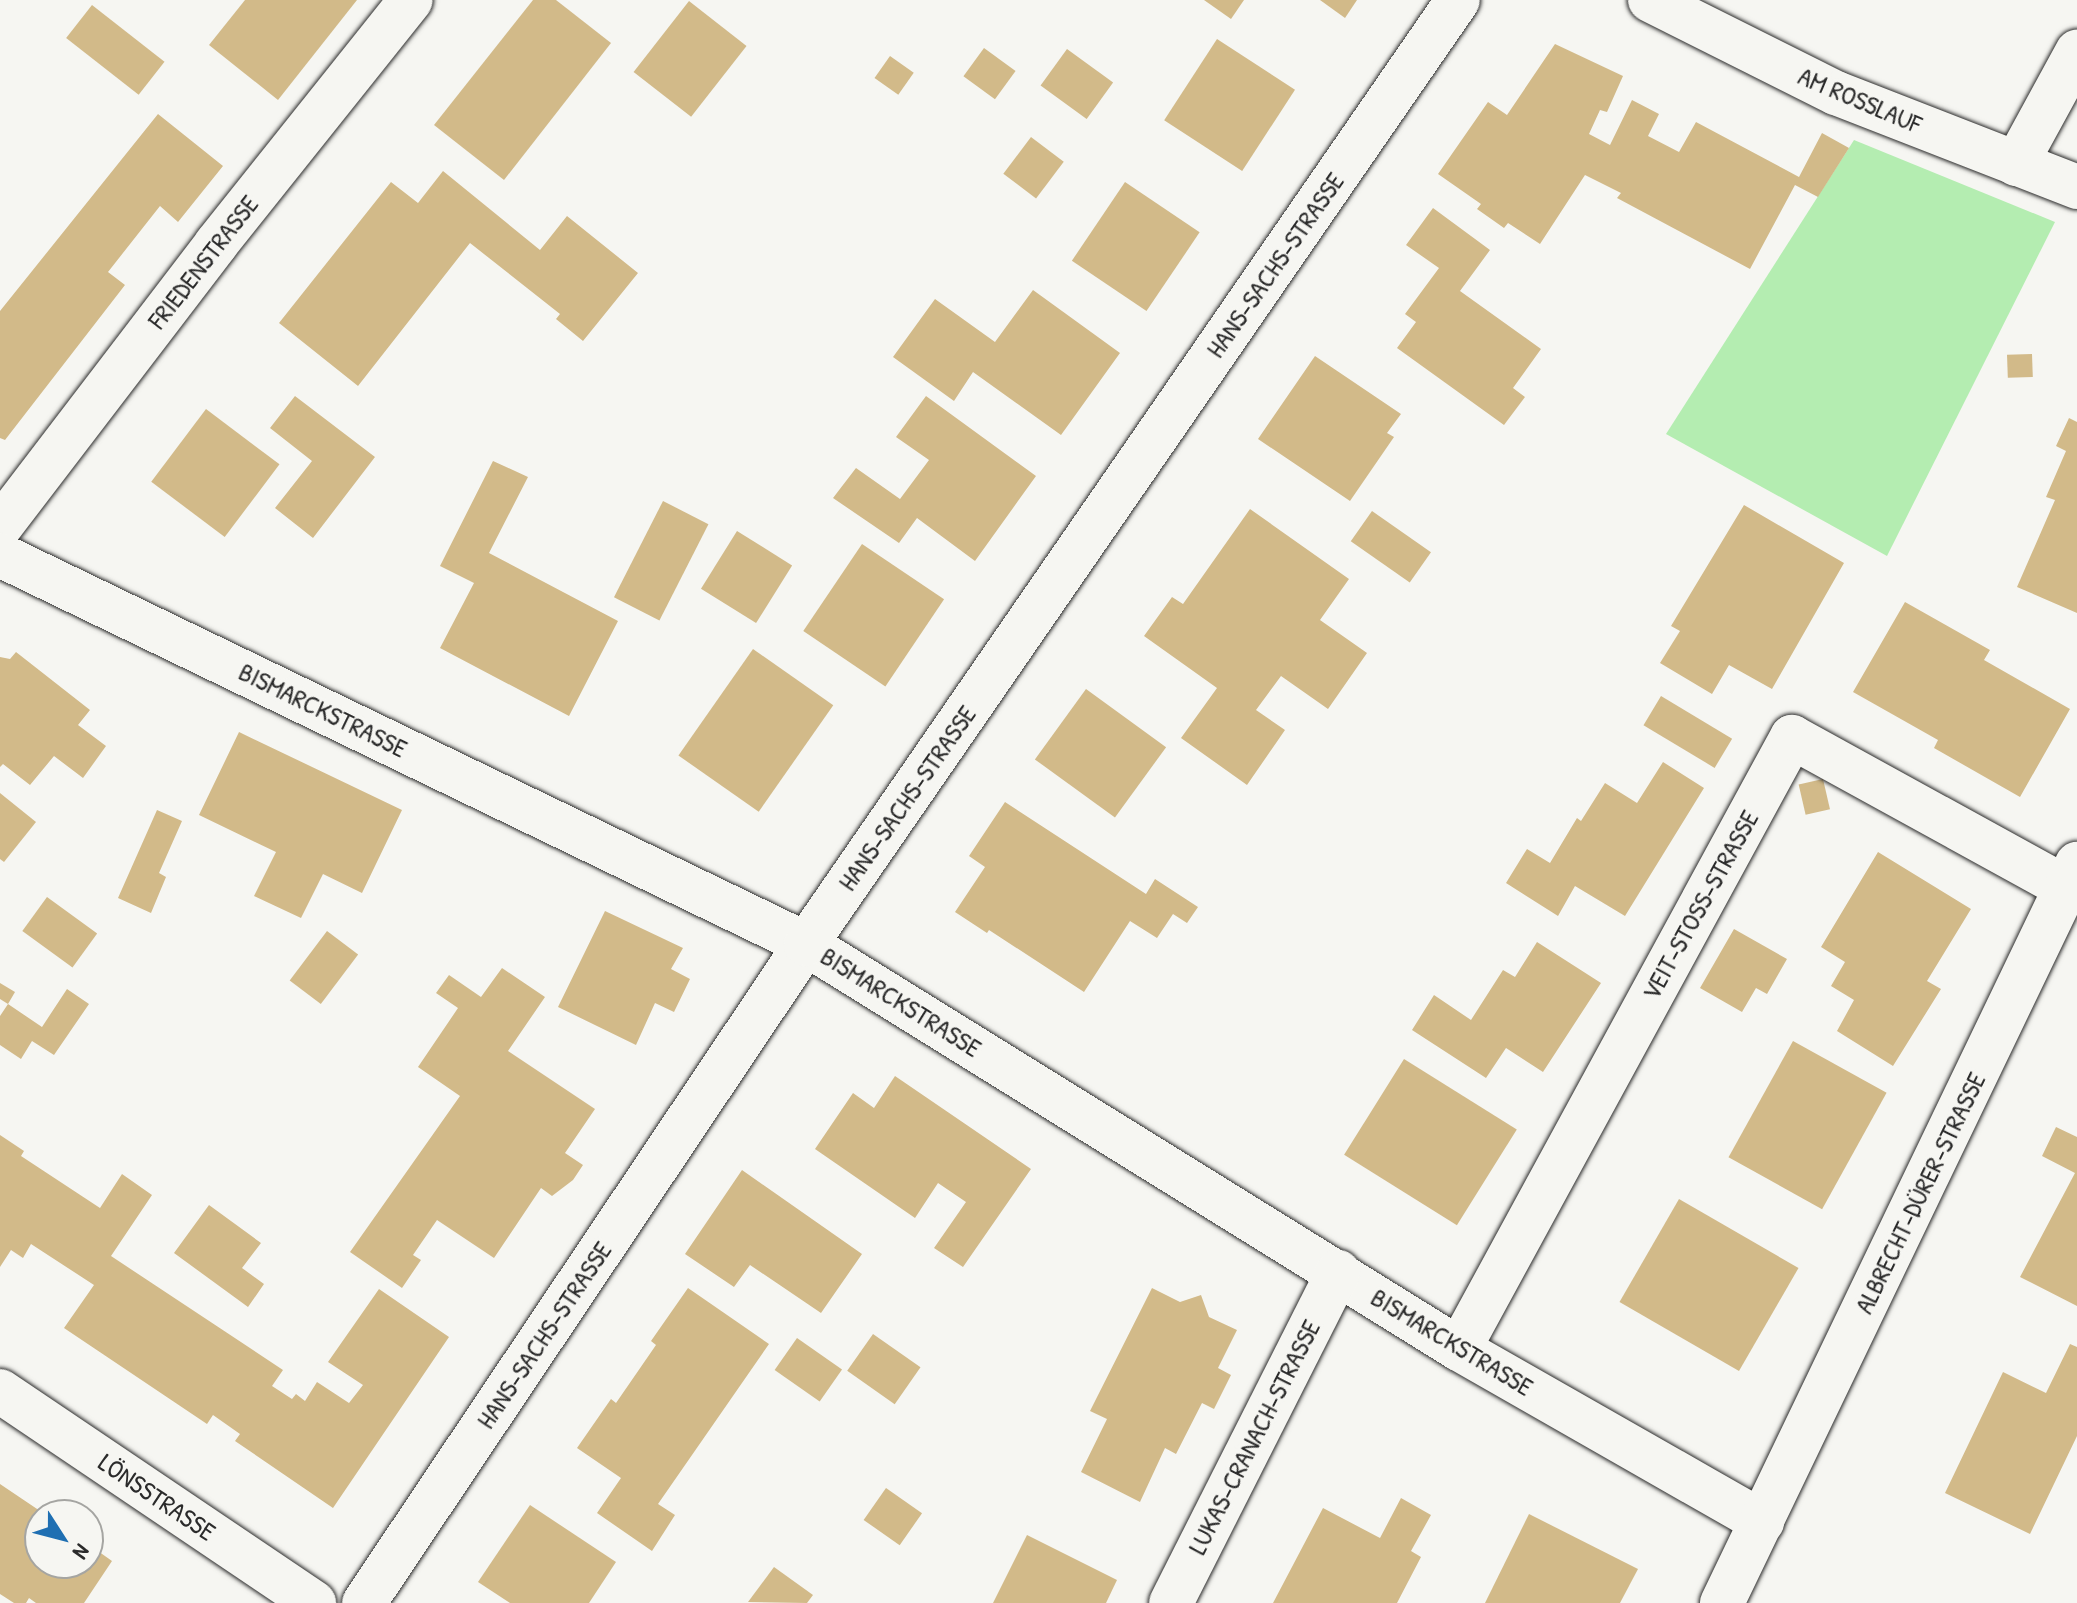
<!DOCTYPE html>
<meta charset="utf-8">
<style>
body{margin:0}
#map{position:relative;width:2077px;height:1603px;overflow:hidden;background:#f6f6f2;font-family:"Patrick Hand",sans-serif}
div>[style]{position:absolute}
.green>*{inset:0;background:#b4edb1}
.building>*{inset:0;background:#d2ba89;transform-origin:0 0}
.roads{filter:drop-shadow(0 0 2px #2b2b2b) drop-shadow(0 0 2px #2b2b2b)}
.minor>*{height:44px;margin:-22px;padding:0 22px;transform-origin:22px;border-radius:22px;background:#f6f6f2}
span{translate:-50% -50%;white-space:nowrap;text-align:center;line-height:1.15;-webkit-text-stroke:7px #f6f6f2;paint-order:stroke}
.street-label{font-size:26px;color:#2b2b2b}
.north{position:absolute;left:24px;top:1499px;width:80px;height:80px;box-sizing:border-box;background:#f6f6f2;border:2px solid #a5a5a2;border-radius:50%;rotate:126deg;font-size:22px;font-weight:700;line-height:32px;text-align:center;color:#2b2b2b}
.north::after{content:'';display:block;margin:auto;width:28px;height:36px;background:#1f6fb2;clip-path:polygon(50% 0,100% 100%,50% 72%,0 100%)}
</style>
<div id="map">
<div class="green">
<i style="clip-path:polygon(1854px 140px,2055px 222px,1887px 556px,1666px 434px)"></i>
</div>
<div class="building">
<i style="clip-path:polygon(245px 0,357px 0,278px 100px,209px 45px)"></i>
<i style="clip-path:polygon(533px 0,556px 0,611px 43px,504px 180px,434px 125px)"></i>
<i style="clip-path:polygon(1204px 0,1244px 0,1231px 19px)"></i>
<i style="clip-path:polygon(1320px 0,1357px 0,1345px 18px)"></i>
<i style="left:689px;top:1px;width:73px;height:90px;rotate:38deg"></i>
<i style="left:92px;top:5px;width:92px;height:42px;rotate:38deg"></i>
<i style="left:1217px;top:39px;width:93px;height:97px;rotate:33deg"></i>
<i style="clip-path:polygon(1555px 44px,1623px 76px,1607px 112px,1600px 110px,1589px 134px,1610px 145px,1632px 100px,1659px 114px,1648px 136px,1679px 152px,1696px 122px,1799px 177px,1822px 133px,1849px 148px,1818px 197px,1795px 185px,1750px 269px,1617px 198px,1621px 193px,1585px 175px,1540px 244px,1508px 223px,1504px 228px,1477px 209px,1481px 204px,1438px 174px,1488px 102px,1507px 115px)"></i>
<i style="left:984px;top:48px;width:39px;height:35px;rotate:36deg"></i>
<i style="left:1067px;top:49px;width:57px;height:45px;rotate:36deg"></i>
<i style="left:890px;top:56px;width:29px;height:27px;rotate:35deg"></i>
<i style="clip-path:polygon(158px 114px,223px 166px,178px 222px,160px 206px,108px 272px,125px 285px,5px 440px,0 438px,0 311px)"></i>
<i style="left:1031px;top:137px;width:41px;height:46px;rotate:37deg"></i>
<i style="clip-path:polygon(443px 171px,540px 250px,567px 216px,638px 273px,583px 341px,556px 319px,560px 314px,470px 243px,358px 386px,279px 323px,391px 182px,418px 203px)"></i>
<i style="left:1125px;top:182px;width:90px;height:95px;rotate:34deg"></i>
<i style="clip-path:polygon(1433px 208px,1490px 250px,1460px 291px,1541px 349px,1513px 388px,1525px 397px,1504px 425px,1397px 348px,1416px 322px,1405px 314px,1439px 268px,1406px 245px)"></i>
<i style="clip-path:polygon(1033px 290px,1120px 353px,1061px 435px,973px 372px,954px 401px,893px 357px,935px 299px,995px 342px)"></i>
<i style="left:2032px;top:354px;width:23px;height:25px;rotate:88deg"></i>
<i style="clip-path:polygon(1315px 356px,1401px 414px,1387px 433px,1394px 437px,1350px 501px,1258px 439px)"></i>
<i style="clip-path:polygon(295px 396px,375px 457px,313px 538px,275px 508px,312px 461px,270px 428px)"></i>
<i style="clip-path:polygon(926px 396px,1036px 476px,975px 561px,917px 518px,899px 543px,833px 498px,856px 468px,900px 499px,929px 460px,896px 437px)"></i>
<i style="left:206px;top:409px;width:92px;height:91px;rotate:37deg"></i>
<i style="clip-path:polygon(2069px 418px,2077px 422px,2077px 613px,2017px 587px,2055px 500px,2046px 497px,2066px 451px,2056px 446px)"></i>
<i style="clip-path:polygon(493px 461px,528px 477px,489px 553px,618px 621px,569px 716px,440px 648px,474px 583px,440px 566px)"></i>
<i style="left:663px;top:501px;width:51px;height:108px;rotate:27deg"></i>
<i style="clip-path:polygon(1744px 505px,1844px 563px,1772px 689px,1729px 665px,1712px 694px,1660px 663px,1680px 631px,1671px 626px)"></i>
<i style="clip-path:polygon(1250px 509px,1349px 579px,1320px 620px,1367px 653px,1328px 709px,1281px 676px,1256px 710px,1285px 730px,1247px 785px,1181px 738px,1217px 688px,1144px 636px,1172px 597px,1183px 604px)"></i>
<i style="left:1372px;top:511px;width:72px;height:37px;rotate:35deg"></i>
<i style="left:737px;top:531px;width:65px;height:68px;rotate:32deg"></i>
<i style="left:862px;top:544px;width:99px;height:105px;rotate:34deg"></i>
<i style="clip-path:polygon(1905px 602px,1990px 650px,1984px 660px,2070px 709px,2020px 797px,1934px 748px,1938px 740px,1853px 692px)"></i>
<i style="left:753px;top:649px;width:98px;height:130px;rotate:35deg"></i>
<i style="clip-path:polygon(16px 652px,90px 710px,78px 725px,106px 746px,83px 778px,54px 756px,30px 785px,3px 764px,0 767px,0 657px,10px 659px)"></i>
<i style="left:1086px;top:689px;width:99px;height:87px;rotate:36deg"></i>
<i style="left:1661px;top:696px;width:83px;height:34px;rotate:31deg"></i>
<i style="clip-path:polygon(239px 732px,402px 810px,362px 893px,323px 874px,301px 918px,254px 896px,276px 852px,199px 815px)"></i>
<i style="clip-path:polygon(1663px 762px,1704px 788px,1625px 916px,1575px 886px,1558px 916px,1506px 883px,1527px 849px,1550px 863px,1577px 818px,1581px 821px,1605px 783px,1637px 803px)"></i>
<i style="left:1823px;top:779px;width:31px;height:25px;rotate:77deg"></i>
<i style="clip-path:polygon(0 793px,36px 822px,4px 862px,0 859px)"></i>
<i style="clip-path:polygon(1005px 802px,1146px 894px,1155px 879px,1198px 907px,1187px 923px,1173px 914px,1157px 938px,1130px 921px,1084px 992px,989px 930px,987px 933px,955px 912px,985px 867px,969px 856px)"></i>
<i style="clip-path:polygon(157px 810px,182px 821px,159px 873px,166px 877px,151px 913px,118px 898px)"></i>
<i style="clip-path:polygon(1878px 852px,1971px 909px,1927px 981px,1941px 989px,1893px 1066px,1837px 1031px,1854px 1000px,1831px 986px,1845px 962px,1821px 947px)"></i>
<i style="left:47px;top:897px;width:62px;height:42px;rotate:36deg"></i>
<i style="clip-path:polygon(605px 911px,683px 948px,671px 969px,690px 979px,674px 1012px,655px 1003px,636px 1045px,558px 1007px)"></i>
<i style="clip-path:polygon(1734px 929px,1787px 959px,1767px 994px,1756px 988px,1742px 1012px,1700px 988px)"></i>
<i style="left:327px;top:931px;width:39px;height:62px;rotate:37deg"></i>
<i style="clip-path:polygon(1537px 942px,1601px 983px,1543px 1072px,1506px 1048px,1486px 1078px,1412px 1030px,1434px 995px,1471px 1020px,1503px 970px,1515px 977px)"></i>
<i style="clip-path:polygon(502px 968px,545px 997px,508px 1051px,595px 1109px,565px 1153px,583px 1165px,573px 1180px,552px 1196px,541px 1188px,494px 1258px,437px 1220px,413px 1255px,421px 1260px,402px 1288px,350px 1252px,460px 1096px,418px 1067px,458px 1008px,436px 993px,449px 975px,481px 997px)"></i>
<i style="clip-path:polygon(0 983px,15px 992px,8px 1004px,0 999px)"></i>
<i style="clip-path:polygon(67px 989px,89px 1004px,54px 1055px,32px 1041px,21px 1059px,0 1045px,0 1016px,8px 1004px,42px 1027px)"></i>
<i style="left:1793px;top:1041px;width:107px;height:133px;rotate:29deg"></i>
<i style="left:1404px;top:1059px;width:133px;height:113px;rotate:32deg"></i>
<i style="clip-path:polygon(895px 1076px,1031px 1169px,963px 1267px,934px 1248px,966px 1202px,938px 1183px,915px 1218px,815px 1149px,853px 1093px,874px 1108px)"></i>
<i style="clip-path:polygon(2056px 1127px,2077px 1137px,2077px 1306px,2020px 1277px,2075px 1173px,2042px 1156px)"></i>
<i style="clip-path:polygon(0 1135px,24px 1151px,21px 1156px,100px 1208px,122px 1174px,152px 1195px,111px 1256px,283px 1370px,272px 1386px,292px 1399px,296px 1394px,305px 1401px,317px 1382px,349px 1403px,363px 1385px,328px 1362px,379px 1289px,449px 1337px,333px 1508px,235px 1441px,240px 1434px,213px 1415px,207px 1424px,64px 1328px,94px 1285px,31px 1244px,23px 1258px,11px 1250px,0 1267px)"></i>
<i style="clip-path:polygon(742px 1170px,862px 1254px,821px 1313px,750px 1265px,734px 1287px,685px 1254px)"></i>
<i style="left:1679px;top:1199px;width:138px;height:119px;rotate:30deg"></i>
<i style="clip-path:polygon(209px 1205px,261px 1243px,242px 1268px,264px 1284px,248px 1307px,174px 1253px)"></i>
<i style="clip-path:polygon(688px 1288px,769px 1344px,658px 1504px,675px 1515px,652px 1551px,597px 1513px,621px 1478px,577px 1448px,611px 1399px,616px 1403px,656px 1345px,651px 1341px)"></i>
<i style="clip-path:polygon(1152px 1288px,1180px 1302px,1201px 1295px,1209px 1317px,1237px 1330px,1218px 1368px,1231px 1375px,1214px 1409px,1202px 1403px,1176px 1454px,1165px 1448px,1140px 1502px,1081px 1472px,1107px 1419px,1090px 1411px)"></i>
<i style="left:873px;top:1334px;width:58px;height:45px;rotate:35deg"></i>
<i style="left:797px;top:1338px;width:55px;height:39px;rotate:35deg"></i>
<i style="clip-path:polygon(2070px 1344px,2077px 1347px,2077px 1436px,2030px 1534px,1945px 1493px,2003px 1372px,2046px 1393px)"></i>
<i style="clip-path:polygon(0 1484px,46px 1515px,40px 1515px,40px 1563px,88px 1563px,88px 1544px,112px 1561px,84px 1603px,36px 1603px,29px 1598px,26px 1603px,14px 1603px,0 1594px)"></i>
<i style="left:886px;top:1488px;width:44px;height:39px;rotate:35deg"></i>
<i style="clip-path:polygon(1401px 1498px,1431px 1515px,1411px 1551px,1421px 1557px,1397px 1603px,1273px 1603px,1323px 1508px,1380px 1538px)"></i>
<i style="clip-path:polygon(530px 1505px,616px 1562px,589px 1603px,510px 1603px,478px 1582px)"></i>
<i style="clip-path:polygon(1529px 1514px,1638px 1569px,1620px 1603px,1485px 1603px)"></i>
<i style="clip-path:polygon(1027px 1535px,1117px 1580px,1106px 1603px,993px 1603px)"></i>
<i style="clip-path:polygon(774px 1567px,813px 1595px,807px 1603px,748px 1602px)"></i>
</div>
<div class="roads">
<div class="minor">
<i style="left:1650px;top:0;width:208px;rotate:26.6deg"></i>
<i style="left:1836px;top:93px;width:259px;rotate:21.3deg"></i>
<i style="left:2016px;top:164px;width:128px;rotate:-61.4deg"></i>
<i style="left:0;top:527px;width:356px;rotate:-52.6deg"></i>
<i style="left:216px;top:244px;width:312px;rotate:-51.4deg"></i>
<i style="left:0;top:555px;width:895px;rotate:25.76deg"></i>
<i style="left:806px;top:944px;width:768px;rotate:31.81deg"></i>
<i style="left:1459px;top:1349px;width:349px;rotate:29.7deg"></i>
<i style="left:1459px;top:1349px;width:697px;rotate:-61.45deg"></i>
<i style="left:1792px;top:737px;width:314px;rotate:28.8deg"></i>
<i style="left:0;top:1391px;width:379px;rotate:34deg"></i>
<i style="left:364px;top:1603px;width:794px;rotate:-56.15deg"></i>
<i style="left:806px;top:944px;width:1147px;rotate:-55.37deg"></i>
<i style="left:1171px;top:1603px;width:371px;rotate:-63.2deg"></i>
<i style="left:1722px;top:1603px;width:820px;rotate:-64.34deg"></i>
</div>
</div>
<div class="street-label">
<span style="left:1860px;top:100px;rotate:23deg">AM ROSSLAUF</span>
<span style="left:203px;top:262px;rotate:-52deg">FRIEDENSTRASSE</span>
<span style="left:1275px;top:265px;rotate:-55deg">HANS-SACHS-STRASSE</span>
<span style="left:323px;top:710px;rotate:26deg">BISMARCKSTRASSE</span>
<span style="left:907px;top:798px;rotate:-55deg">HANS-SACHS-STRASSE</span>
<span style="left:1700px;top:905px;rotate:-61deg">VEIT-STOSS-STRASSE</span>
<span style="left:901px;top:1002px;rotate:32deg">BISMARCKSTRASSE</span>
<span style="left:1920px;top:1193px;rotate:-64deg">ALBRECHT-DÜRER-STRASSE</span>
<span style="left:544px;top:1335px;rotate:-56deg">HANS-SACHS-STRASSE</span>
<span style="left:1452px;top:1342px;rotate:31deg">BISMARCKSTRASSE</span>
<span style="left:1254px;top:1437px;rotate:-63deg">LUKAS-CRANACH-STRASSE</span>
<span style="left:157px;top:1497px;rotate:34deg">LÖNSSTRASSE</span>
</div>
<div class="north">N</div>
</div>
